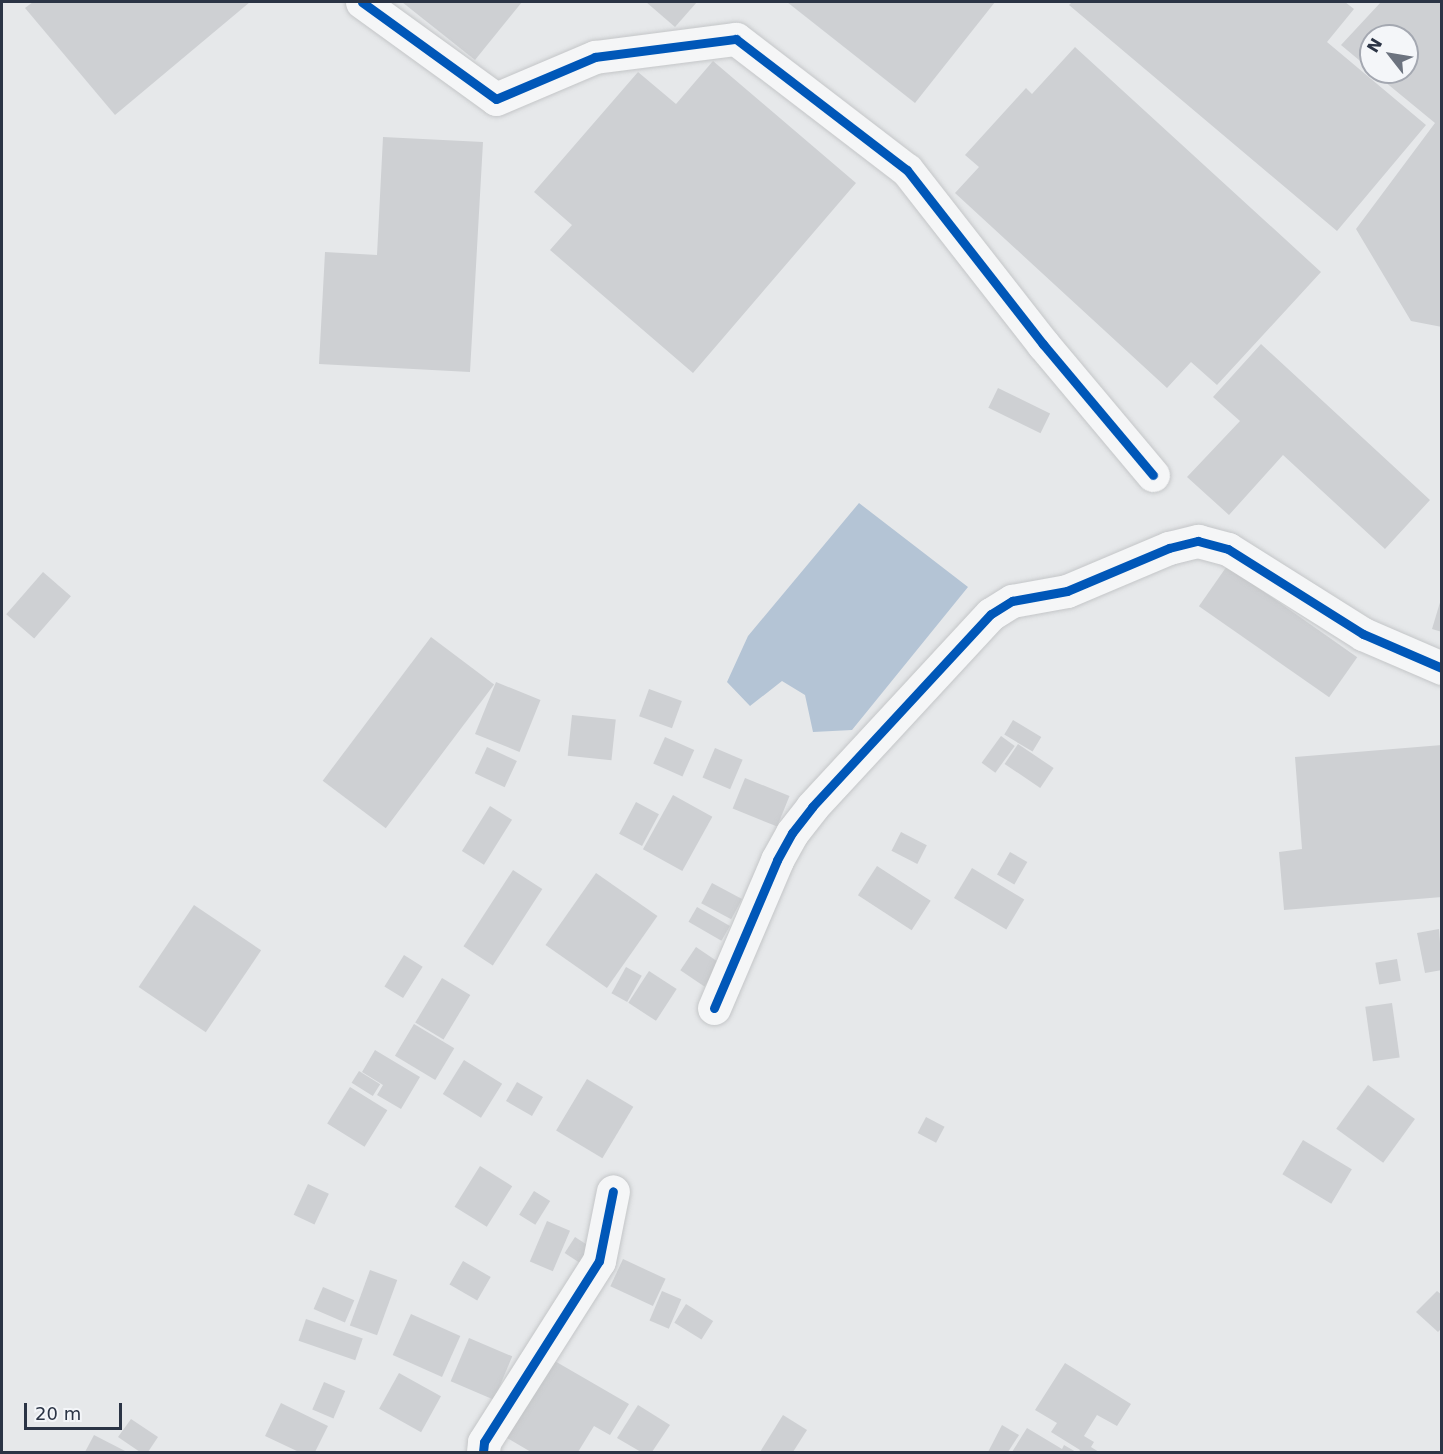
<!DOCTYPE html>
<style>
body{margin:0}
#map{position:relative;width:1443px;height:1454px;overflow:hidden;background:#e6e8ea;font-family:"DejaVu Sans",sans-serif}
div>[style]{position:absolute}
.water>*{inset:0;background:#b4c4d5}
.building>*{inset:0;background:#ced0d3;transform-origin:0 0}
.roads{filter:drop-shadow(0 0 2px #c4c6c8) drop-shadow(0 0 2px #c4c6c8)}
.minor>*{height:33px;margin:-16.5px;padding:0 16.5px;transform-origin:16.5px;border-radius:16.5px;background:#f5f6f7}
.cycleway>*{height:9px;margin:-4.5px;padding:0 4.5px;transform-origin:4.5px;border-radius:4.5px;background:#0057b8}
span{translate:-50% -50%;white-space:nowrap;text-align:center;line-height:1.15;-webkit-text-stroke:5px #f4f6f9;paint-order:stroke}
.frame{position:absolute;inset:0;border:3px solid #2b3445;pointer-events:none}
.north{position:absolute;left:1359px;top:24px;width:60px;height:60px;box-sizing:border-box;background:#f4f6f9;border:2px solid #a4a8b1;border-radius:50%;rotate:301deg;font-size:16px;font-weight:700;line-height:24px;text-align:center;color:#2b3445}
.north::after{content:'';display:block;margin:auto;width:21px;height:27px;background:#6c737f;clip-path:polygon(50% 0,100% 100%,50% 72%,0 100%)}
.scale{position:absolute;left:24px;top:1403px;width:98px;height:27px;box-sizing:border-box;border:3px solid #2b3445;border-top:0;padding-left:8px;font-size:18px;line-height:21px;white-space:nowrap;color:#2b3445;-webkit-text-stroke:4px #f4f6f9;paint-order:stroke}
</style>
<div id="map">
<div class="water">
<i style="clip-path:polygon(859px 503px,968px 587px,852px 730px,813px 732px,805px 695px,782px 681px,750px 706px,727px 682px,748px 636px)"></i>
</div>
<div class="building">
<i style="clip-path:polygon(33px 2px,250px 2px,115px 115px,25px 8px)"></i>
<i style="clip-path:polygon(402px 2px,522px 2px,475px 60px)"></i>
<i style="clip-path:polygon(646px 2px,697px 2px,675px 27px)"></i>
<i style="clip-path:polygon(787px 2px,995px 2px,915px 103px)"></i>
<i style="clip-path:polygon(1072px 2px,1345px 2px,1354px 9px,1327px 42px,1426px 125px,1337px 231px,1069px 5px)"></i>
<i style="clip-path:polygon(1381px 2px,1442px 2px,1442px 327px,1411px 321px,1356px 229px,1435px 123px,1373px 72px,1407px 72px,1407px 36px,1371px 36px,1371px 70px,1341px 45px)"></i>
<i style="clip-path:polygon(1075px 47px,1321px 272px,1217px 385px,1191px 362px,1167px 388px,955px 193px,979px 167px,965px 155px,1026px 88px,1032px 94px)"></i>
<i style="clip-path:polygon(713px 61px,856px 183px,693px 373px,550px 250px,572px 225px,534px 192px,638px 72px,676px 104px)"></i>
<i style="clip-path:polygon(383px 137px,483px 142px,470px 372px,319px 364px,325px 252px,377px 255px)"></i>
<i style="clip-path:polygon(1261px 344px,1430px 500px,1385px 549px,1283px 455px,1229px 515px,1187px 477px,1240px 421px,1213px 397px)"></i>
<i style="left:998px;top:388px;width:58px;height:22px;rotate:26deg"></i>
<i style="left:1227px;top:566px;width:159px;height:49px;rotate:35deg"></i>
<i style="left:43px;top:572px;width:37px;height:56px;rotate:41deg"></i>
<i style="clip-path:polygon(1441px 599px,1442px 599px,1442px 632px,1432px 629px)"></i>
<i style="left:431px;top:637px;width:79px;height:180px;rotate:37deg"></i>
<i style="left:496px;top:682px;width:48px;height:56px;rotate:22deg"></i>
<i style="left:649px;top:689px;width:35px;height:29px;rotate:20deg"></i>
<i style="left:572px;top:715px;width:44px;height:41px;rotate:6deg"></i>
<i style="left:1013px;top:720px;width:33px;height:17px;rotate:31deg"></i>
<i style="left:1001px;top:736px;width:17px;height:33px;rotate:36deg"></i>
<i style="left:665px;top:737px;width:32px;height:29px;rotate:24deg"></i>
<i style="left:1018px;top:744px;width:43px;height:24px;rotate:34deg"></i>
<i style="clip-path:polygon(1442px 745px,1442px 897px,1284px 910px,1279px 852px,1302px 849px,1295px 757px)"></i>
<i style="left:487px;top:747px;width:33px;height:29px;rotate:25deg"></i>
<i style="left:715px;top:748px;width:30px;height:32px;rotate:23deg"></i>
<i style="left:745px;top:778px;width:48px;height:33px;rotate:22deg"></i>
<i style="left:673px;top:795px;width:45px;height:62px;rotate:29deg"></i>
<i style="left:636px;top:802px;width:26px;height:36px;rotate:28deg"></i>
<i style="left:490px;top:806px;width:26px;height:53px;rotate:32deg"></i>
<i style="left:901px;top:832px;width:29px;height:21px;rotate:27deg"></i>
<i style="left:1010px;top:852px;width:20px;height:26px;rotate:30deg"></i>
<i style="left:877px;top:866px;width:64px;height:35px;rotate:33deg"></i>
<i style="left:972px;top:868px;width:61px;height:35px;rotate:31deg"></i>
<i style="left:513px;top:870px;width:35px;height:91px;rotate:33deg"></i>
<i style="left:596px;top:873px;width:75px;height:88px;rotate:35deg"></i>
<i style="left:712px;top:883px;width:34px;height:23px;rotate:28deg"></i>
<i style="left:194px;top:905px;width:81px;height:99px;rotate:34deg"></i>
<i style="left:697px;top:907px;width:38px;height:17px;rotate:30deg"></i>
<i style="clip-path:polygon(1439px 929px,1442px 970px,1425px 973px,1417px 933px)"></i>
<i style="left:696px;top:947px;width:29px;height:28px;rotate:34deg"></i>
<i style="left:404px;top:955px;width:22px;height:37px;rotate:32deg"></i>
<i style="left:1397px;top:959px;width:22px;height:22px;rotate:80deg"></i>
<i style="left:626px;top:967px;width:18px;height:30px;rotate:29deg"></i>
<i style="left:649px;top:971px;width:33px;height:38px;rotate:33deg"></i>
<i style="left:442px;top:978px;width:33px;height:52px;rotate:31deg"></i>
<i style="left:1392px;top:1003px;width:55px;height:27px;rotate:82deg"></i>
<i style="left:414px;top:1024px;width:47px;height:37px;rotate:31deg"></i>
<i style="clip-path:polygon(375px 1050px,420px 1077px,401px 1109px,377px 1095px,383px 1085px,362px 1072px)"></i>
<i style="left:464px;top:1060px;width:45px;height:40px;rotate:32deg"></i>
<i style="left:359px;top:1071px;width:25px;height:14px;rotate:32deg"></i>
<i style="left:587px;top:1079px;width:54px;height:60px;rotate:31deg"></i>
<i style="left:517px;top:1082px;width:30px;height:22px;rotate:30deg"></i>
<i style="left:1368px;top:1085px;width:58px;height:54px;rotate:36deg"></i>
<i style="left:350px;top:1087px;width:44px;height:43px;rotate:32deg"></i>
<i style="left:926px;top:1117px;width:21px;height:18px;rotate:28deg"></i>
<i style="left:1303px;top:1140px;width:57px;height:40px;rotate:31deg"></i>
<i style="left:480px;top:1166px;width:38px;height:48px;rotate:32deg"></i>
<i style="left:308px;top:1184px;width:23px;height:34px;rotate:25deg"></i>
<i style="left:534px;top:1191px;width:19px;height:28px;rotate:32deg"></i>
<i style="left:547px;top:1221px;width:25px;height:44px;rotate:23deg"></i>
<i style="left:575px;top:1237px;width:27px;height:19px;rotate:33deg"></i>
<i style="left:623px;top:1259px;width:47px;height:30px;rotate:25deg"></i>
<i style="left:463px;top:1261px;width:32px;height:27px;rotate:30deg"></i>
<i style="left:370px;top:1270px;width:29px;height:59px;rotate:20deg"></i>
<i style="left:323px;top:1287px;width:34px;height:24px;rotate:23deg"></i>
<i style="left:662px;top:1291px;width:21px;height:32px;rotate:23deg"></i>
<i style="clip-path:polygon(1437px 1291px,1442px 1295px,1442px 1328px,1438px 1332px,1416px 1312px)"></i>
<i style="left:686px;top:1304px;width:32px;height:22px;rotate:32deg"></i>
<i style="left:411px;top:1314px;width:54px;height:45px;rotate:24deg"></i>
<i style="left:306px;top:1319px;width:60px;height:23px;rotate:19deg"></i>
<i style="left:469px;top:1338px;width:47px;height:47px;rotate:23deg"></i>
<i style="clip-path:polygon(553px 1360px,629px 1404px,610px 1435px,594px 1426px,578px 1452px,531px 1452px,507px 1438px)"></i>
<i style="clip-path:polygon(1065px 1363px,1131px 1404px,1117px 1426px,1097px 1415px,1084px 1436px,1094px 1442px,1091px 1447px,1099px 1452px,1079px 1452px,1080px 1450px,1051px 1432px,1057px 1423px,1035px 1410px)"></i>
<i style="left:399px;top:1373px;width:48px;height:41px;rotate:29deg"></i>
<i style="left:324px;top:1382px;width:23px;height:30px;rotate:23deg"></i>
<i style="clip-path:polygon(281px 1403px,328px 1426px,315px 1452px,299px 1452px,265px 1436px)"></i>
<i style="clip-path:polygon(638px 1405px,670px 1425px,652px 1452px,641px 1452px,617px 1438px)"></i>
<i style="clip-path:polygon(783px 1415px,807px 1430px,793px 1452px,760px 1452px)"></i>
<i style="clip-path:polygon(131px 1419px,158px 1437px,148px 1452px,140px 1452px,118px 1437px)"></i>
<i style="clip-path:polygon(1002px 1425px,1019px 1435px,1008px 1452px,988px 1452px)"></i>
<i style="clip-path:polygon(1027px 1428px,1062px 1449px,1064px 1445px,1076px 1452px,1012px 1452px)"></i>
<i style="clip-path:polygon(94px 1435px,127px 1452px,85px 1452px)"></i>
</div>
<div class="roads">
<div class="minor">
<i style="left:362px;top:2px;width:165px;rotate:35.9deg"></i>
<i style="left:496px;top:99px;width:108px;rotate:-23deg"></i>
<i style="left:595px;top:57px;width:142px;rotate:-7.3deg"></i>
<i style="left:736px;top:39px;width:215px;rotate:37.5deg"></i>
<i style="left:907px;top:170px;width:221px;rotate:52deg"></i>
<i style="left:1043px;top:344px;width:171px;rotate:50deg"></i>
<i style="left:714px;top:1008px;width:161px;rotate:-66.9deg"></i>
<i style="left:777px;top:860px;width:31px;rotate:-61deg"></i>
<i style="left:792px;top:833px;width:33px;rotate:-52deg"></i>
<i style="left:812px;top:807px;width:263px;rotate:-47.2deg"></i>
<i style="left:991px;top:614px;width:25px;rotate:-32deg"></i>
<i style="left:1012px;top:601px;width:56px;rotate:-10.3deg"></i>
<i style="left:1067px;top:591px;width:111px;rotate:-22.9deg"></i>
<i style="left:1169px;top:548px;width:30px;rotate:-14deg"></i>
<i style="left:1198px;top:541px;width:31px;rotate:15deg"></i>
<i style="left:1228px;top:549px;width:160px;rotate:32.2deg"></i>
<i style="left:1363px;top:634px;width:86px;rotate:23.3deg"></i>
<i style="left:483px;top:1452px;width:10px;rotate:-84deg"></i>
<i style="left:484px;top:1442px;width:214px;rotate:-57.6deg"></i>
<i style="left:599px;top:1261px;width:71px;rotate:-78.7deg"></i>
</div>
</div>
<div class="cycleway">
<i style="left:362px;top:2px;width:165px;rotate:35.9deg"></i>
<i style="left:496px;top:99px;width:108px;rotate:-23deg"></i>
<i style="left:595px;top:57px;width:142px;rotate:-7.3deg"></i>
<i style="left:736px;top:39px;width:215px;rotate:37.5deg"></i>
<i style="left:907px;top:170px;width:221px;rotate:52deg"></i>
<i style="left:1043px;top:344px;width:171px;rotate:50deg"></i>
<i style="left:714px;top:1008px;width:161px;rotate:-66.9deg"></i>
<i style="left:777px;top:860px;width:31px;rotate:-61deg"></i>
<i style="left:792px;top:833px;width:33px;rotate:-52deg"></i>
<i style="left:812px;top:807px;width:263px;rotate:-47.2deg"></i>
<i style="left:991px;top:614px;width:25px;rotate:-32deg"></i>
<i style="left:1012px;top:601px;width:56px;rotate:-10.3deg"></i>
<i style="left:1067px;top:591px;width:111px;rotate:-22.9deg"></i>
<i style="left:1169px;top:548px;width:30px;rotate:-14deg"></i>
<i style="left:1198px;top:541px;width:31px;rotate:15deg"></i>
<i style="left:1228px;top:549px;width:160px;rotate:32.2deg"></i>
<i style="left:1363px;top:634px;width:86px;rotate:23.3deg"></i>
<i style="left:483px;top:1452px;width:10px;rotate:-84deg"></i>
<i style="left:484px;top:1442px;width:214px;rotate:-57.6deg"></i>
<i style="left:599px;top:1261px;width:71px;rotate:-78.7deg"></i>
</div>
<div class="frame"></div>
<div class="north">N</div>
<div class="scale">20 m</div>
</div>
